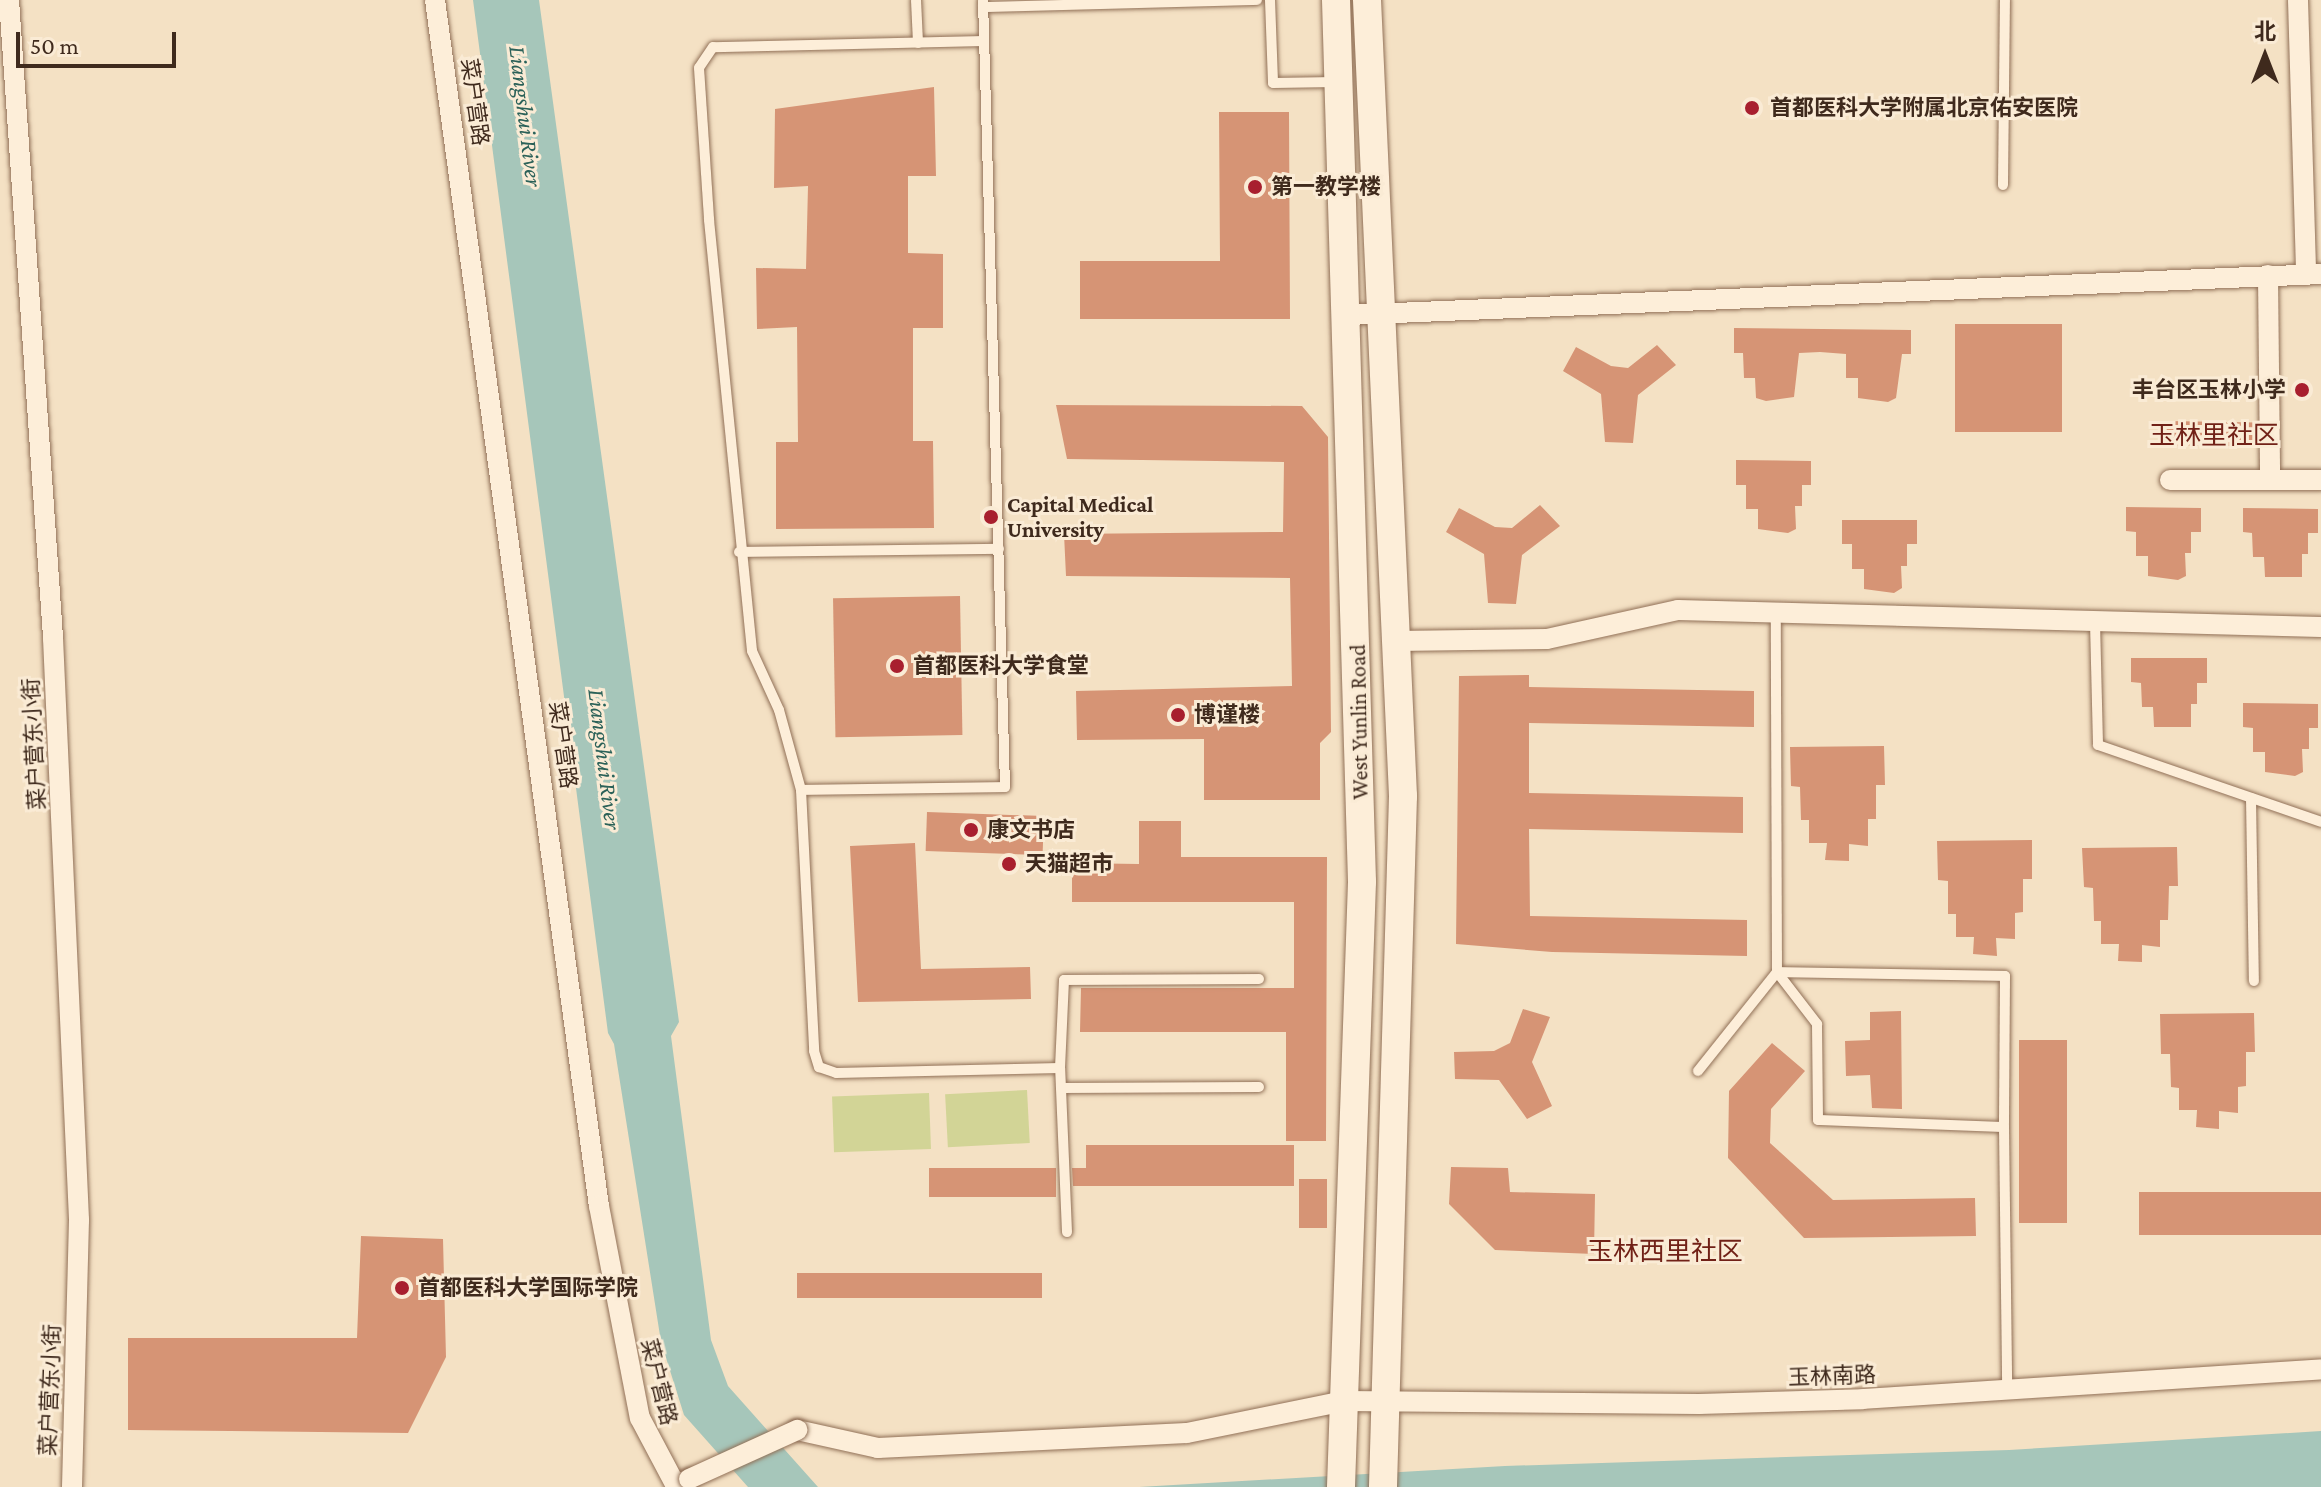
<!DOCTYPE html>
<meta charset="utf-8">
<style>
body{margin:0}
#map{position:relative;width:2321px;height:1487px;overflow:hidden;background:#f4e1c4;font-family:"Crimson Pro","Noto Sans SC",serif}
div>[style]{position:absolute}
.green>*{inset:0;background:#d2d496;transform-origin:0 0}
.water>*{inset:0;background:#a6c6ba}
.building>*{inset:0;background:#d69475;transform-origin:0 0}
.roads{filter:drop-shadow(0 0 2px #917057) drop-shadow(0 0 2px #917057)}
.lane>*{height:10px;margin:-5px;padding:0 5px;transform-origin:5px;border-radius:5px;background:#fdeed9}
.street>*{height:20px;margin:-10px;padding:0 10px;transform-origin:10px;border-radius:10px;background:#fdeed9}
.secondary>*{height:28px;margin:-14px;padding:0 14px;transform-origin:14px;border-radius:14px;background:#fdeed9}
.bridges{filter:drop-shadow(0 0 2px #917057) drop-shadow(0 0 2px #917057)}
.street-bridge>*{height:20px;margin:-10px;padding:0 10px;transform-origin:10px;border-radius:10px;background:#fdeed9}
.dots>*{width:22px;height:22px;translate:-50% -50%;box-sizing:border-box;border:4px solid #faebd5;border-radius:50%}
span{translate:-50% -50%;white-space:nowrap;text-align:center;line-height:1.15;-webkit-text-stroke:6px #faebd5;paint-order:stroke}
.street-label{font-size:22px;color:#3f2a1d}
.poi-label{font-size:22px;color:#3f2a1d;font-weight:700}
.left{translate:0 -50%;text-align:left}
.right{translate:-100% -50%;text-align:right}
.water-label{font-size:24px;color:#2b6158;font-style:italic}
.quarter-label{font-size:26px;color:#712117}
.north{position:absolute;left:2225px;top:16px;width:80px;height:80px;-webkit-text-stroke:6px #faebd5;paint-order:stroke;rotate:0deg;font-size:22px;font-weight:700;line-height:32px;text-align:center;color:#3f2a1d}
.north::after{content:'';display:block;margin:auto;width:28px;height:36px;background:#3f2a1d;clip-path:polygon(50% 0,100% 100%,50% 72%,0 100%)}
.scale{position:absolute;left:16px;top:32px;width:160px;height:36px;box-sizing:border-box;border:4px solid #3f2a1d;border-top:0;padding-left:10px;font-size:24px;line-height:28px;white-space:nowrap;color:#3f2a1d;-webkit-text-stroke:6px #faebd5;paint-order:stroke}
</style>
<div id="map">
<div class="green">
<i style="left:1027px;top:1090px;width:53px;height:82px;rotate:87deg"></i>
<i style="left:929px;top:1093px;width:56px;height:97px;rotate:88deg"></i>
</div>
<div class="water">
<i style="clip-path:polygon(473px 0,539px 0,679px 1022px,671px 1036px,711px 1340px,728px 1386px,818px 1487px,748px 1487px,684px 1415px,661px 1342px,614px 1044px,608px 1033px)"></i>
<i style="clip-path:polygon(2321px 1431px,2321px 1487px,1139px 1487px,1505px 1466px,2009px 1450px)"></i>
</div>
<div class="building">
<i style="clip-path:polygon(934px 87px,936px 176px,908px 176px,908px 253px,943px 254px,943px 328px,913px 328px,913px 441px,933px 441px,934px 528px,776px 529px,776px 442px,798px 442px,797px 327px,757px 329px,756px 268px,806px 269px,808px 186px,774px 188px,775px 109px)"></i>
<i style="clip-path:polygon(1219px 112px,1289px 112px,1290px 319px,1080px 319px,1080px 261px,1220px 261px)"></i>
<i style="left:1955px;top:324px;width:107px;height:108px"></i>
<i style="clip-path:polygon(1734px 328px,1911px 330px,1911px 354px,1902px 354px,1896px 398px,1888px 402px,1858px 398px,1858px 378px,1846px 378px,1846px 354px,1820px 352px,1799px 353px,1794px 397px,1766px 401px,1756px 398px,1755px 378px,1744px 378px,1743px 353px,1734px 353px)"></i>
<i style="clip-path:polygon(1657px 345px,1676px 365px,1638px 395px,1633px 443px,1605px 442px,1601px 394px,1563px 371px,1576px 347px,1611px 366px,1628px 368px)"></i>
<i style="clip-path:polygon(1056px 405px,1302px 406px,1328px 437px,1331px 732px,1320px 743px,1320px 800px,1204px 800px,1204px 739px,1077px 740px,1076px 691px,1292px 686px,1290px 578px,1066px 576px,1064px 534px,1283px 532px,1284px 462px,1067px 459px)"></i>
<i style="left:2167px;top:421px;width:89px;height:24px;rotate:1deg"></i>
<i style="clip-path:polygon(1736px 460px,1811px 461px,1811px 485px,1802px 485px,1802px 506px,1795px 506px,1796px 529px,1788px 533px,1758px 529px,1758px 509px,1746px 509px,1746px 485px,1736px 485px)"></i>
<i style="clip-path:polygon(1540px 505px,1560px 526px,1522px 555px,1516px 604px,1488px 603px,1484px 554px,1446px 532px,1459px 508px,1495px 527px,1512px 528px)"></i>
<i style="clip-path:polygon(2126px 507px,2201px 508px,2201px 532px,2191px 532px,2191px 553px,2185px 553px,2186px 576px,2178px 580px,2148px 576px,2148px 556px,2136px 556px,2136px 532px,2126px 531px)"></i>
<i style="clip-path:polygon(2243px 508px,2318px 509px,2318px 533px,2308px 533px,2308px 554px,2302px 554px,2302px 577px,2265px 577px,2264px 557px,2253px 557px,2252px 533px,2243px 532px)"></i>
<i style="clip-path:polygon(1842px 520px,1917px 520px,1917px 544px,1907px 544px,1907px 566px,1901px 566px,1902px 588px,1894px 593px,1864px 589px,1864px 569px,1852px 569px,1852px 544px,1842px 544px)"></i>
<i style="left:960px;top:596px;width:139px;height:127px;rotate:89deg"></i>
<i style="clip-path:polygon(2131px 658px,2207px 658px,2207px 683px,2197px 683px,2197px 704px,2191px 704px,2191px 727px,2154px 727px,2153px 707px,2142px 707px,2141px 683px,2131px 682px)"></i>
<i style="clip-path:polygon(1529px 675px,1529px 687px,1754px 691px,1754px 727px,1529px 723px,1529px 793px,1743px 797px,1743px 833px,1529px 829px,1530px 916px,1747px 920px,1747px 956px,1552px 952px,1456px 944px,1459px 676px)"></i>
<i style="clip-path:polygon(2243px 703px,2318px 704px,2318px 728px,2309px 728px,2309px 749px,2302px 749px,2303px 772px,2295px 776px,2265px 772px,2265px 752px,2253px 752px,2253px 728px,2243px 727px)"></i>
<i style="clip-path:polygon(1884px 746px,1885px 785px,1876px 785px,1876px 819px,1868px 819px,1868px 846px,1849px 844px,1849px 861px,1825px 860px,1827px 843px,1809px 843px,1809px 820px,1801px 820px,1800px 787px,1791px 786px,1790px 747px)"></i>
<i style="left:927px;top:812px;width:117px;height:39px;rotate:2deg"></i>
<i style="clip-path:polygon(1139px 821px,1181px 821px,1181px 857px,1327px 857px,1326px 1141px,1286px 1141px,1286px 1032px,1080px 1032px,1081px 988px,1294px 988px,1294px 902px,1072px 902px,1072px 863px,1139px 864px)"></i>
<i style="clip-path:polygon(2032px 840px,2032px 879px,2023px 879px,2023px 912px,2015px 913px,2015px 939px,1996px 938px,1997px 956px,1973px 954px,1974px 937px,1956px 937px,1956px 914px,1948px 914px,1948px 881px,1938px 880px,1937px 841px)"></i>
<i style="clip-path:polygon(915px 843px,921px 969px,1030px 967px,1031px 999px,858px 1002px,850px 846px)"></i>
<i style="clip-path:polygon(2177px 847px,2178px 886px,2169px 886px,2168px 920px,2160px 920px,2160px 947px,2142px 945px,2142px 962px,2118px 961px,2119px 944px,2101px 944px,2101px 921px,2094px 921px,2093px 888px,2084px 887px,2082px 848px)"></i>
<i style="clip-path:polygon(1523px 1009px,1550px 1017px,1532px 1062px,1552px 1106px,1527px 1119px,1499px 1080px,1455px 1079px,1454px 1052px,1494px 1051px,1510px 1043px)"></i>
<i style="clip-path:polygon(1901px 1011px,1902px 1109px,1872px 1108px,1870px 1075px,1846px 1076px,1845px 1041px,1870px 1040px,1870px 1012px)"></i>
<i style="clip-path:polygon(2254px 1013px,2255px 1052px,2246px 1052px,2246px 1086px,2238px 1087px,2238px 1113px,2219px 1111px,2219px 1129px,2196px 1127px,2197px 1110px,2179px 1110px,2179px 1088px,2171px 1087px,2170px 1054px,2161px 1054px,2160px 1014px)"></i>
<i style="left:2067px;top:1040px;width:183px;height:48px;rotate:90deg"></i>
<i style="clip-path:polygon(1772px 1043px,1805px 1071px,1771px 1109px,1770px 1143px,1833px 1200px,1975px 1198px,1976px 1236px,1804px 1238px,1728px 1158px,1729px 1091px)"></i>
<i style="clip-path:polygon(1086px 1145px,1294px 1145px,1294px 1186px,1073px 1186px,1072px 1168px,1086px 1168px)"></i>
<i style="clip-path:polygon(1451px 1167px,1508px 1168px,1510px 1192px,1595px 1194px,1594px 1254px,1495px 1250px,1449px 1204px)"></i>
<i style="left:929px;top:1168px;width:127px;height:29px"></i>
<i style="left:1299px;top:1179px;width:28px;height:49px"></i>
<i style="left:2321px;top:1192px;width:43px;height:182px;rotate:90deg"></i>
<i style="clip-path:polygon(361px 1236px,443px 1239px,446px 1357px,408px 1433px,128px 1430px,128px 1338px,357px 1338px)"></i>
<i style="left:797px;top:1273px;width:245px;height:25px"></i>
</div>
<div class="roads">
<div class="lane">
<i style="left:916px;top:0;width:43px;rotate:87.3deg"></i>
<i style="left:1270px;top:0;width:83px;rotate:87.9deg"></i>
<i style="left:1273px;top:83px;width:63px;rotate:-0.9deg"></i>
<i style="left:983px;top:7px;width:274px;rotate:-1.5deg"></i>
<i style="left:984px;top:41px;width:271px;rotate:178.7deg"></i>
<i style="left:713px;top:47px;width:25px;rotate:124deg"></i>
<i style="left:699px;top:68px;width:152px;rotate:86.2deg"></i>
<i style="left:709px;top:220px;width:433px;rotate:84.3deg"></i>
<i style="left:752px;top:651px;width:65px;rotate:65.4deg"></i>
<i style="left:779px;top:710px;width:83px;rotate:74.6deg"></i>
<i style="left:801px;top:790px;width:261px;rotate:87.1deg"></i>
<i style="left:814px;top:1051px;width:17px;rotate:73deg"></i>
<i style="left:819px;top:1067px;width:18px;rotate:19deg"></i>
<i style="left:836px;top:1073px;width:224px;rotate:-1.3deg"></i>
<i style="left:2003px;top:185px;width:185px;rotate:-89.4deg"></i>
<i style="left:739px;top:552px;width:260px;rotate:-0.7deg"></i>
<i style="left:2095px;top:622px;width:123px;rotate:88.6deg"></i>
<i style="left:2098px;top:745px;width:236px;rotate:19deg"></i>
<i style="left:801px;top:790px;width:204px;rotate:-0.8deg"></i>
<i style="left:1005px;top:787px;width:787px;rotate:-91.6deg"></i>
<i style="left:2251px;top:798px;width:183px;rotate:89.1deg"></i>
<i style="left:1777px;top:972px;width:66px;rotate:52.4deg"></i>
<i style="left:1817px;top:1024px;width:96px;rotate:89.4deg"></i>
<i style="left:1818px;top:1120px;width:186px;rotate:2.2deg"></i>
<i style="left:2004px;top:1127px;width:262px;rotate:89.3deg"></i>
<i style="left:1777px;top:972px;width:228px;rotate:1deg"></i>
<i style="left:2005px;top:976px;width:151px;rotate:90.4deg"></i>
<i style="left:1698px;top:1071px;width:127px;rotate:-51.4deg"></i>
<i style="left:1777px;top:972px;width:360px;rotate:-90.2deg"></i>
<i style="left:1061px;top:1088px;width:198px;rotate:-0.3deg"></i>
<i style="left:1067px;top:1232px;width:164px;rotate:-92.4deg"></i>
<i style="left:1060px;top:1068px;width:88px;rotate:-87.4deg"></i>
<i style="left:1064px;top:980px;width:195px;rotate:-0.3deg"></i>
</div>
<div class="street">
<i style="left:9px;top:0;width:640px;rotate:86.05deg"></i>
<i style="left:53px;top:638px;width:583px;rotate:87.44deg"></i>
<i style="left:79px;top:1220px;width:267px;rotate:91.5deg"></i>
<i style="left:435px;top:0;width:1217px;rotate:82.26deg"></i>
<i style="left:599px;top:1206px;width:216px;rotate:79.1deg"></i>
<i style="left:640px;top:1418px;width:77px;rotate:62.1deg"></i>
<i style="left:676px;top:1486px;width:15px;rotate:-28deg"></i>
<i style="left:2298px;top:0;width:275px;rotate:88.3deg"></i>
<i style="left:2268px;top:275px;width:205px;rotate:89.4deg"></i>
<i style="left:1348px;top:315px;width:974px;rotate:-2.41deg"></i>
<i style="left:2170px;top:480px;width:151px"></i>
<i style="left:1396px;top:641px;width:151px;rotate:-0.8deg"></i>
<i style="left:1547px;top:639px;width:134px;rotate:-12.5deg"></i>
<i style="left:1678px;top:610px;width:643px;rotate:1.51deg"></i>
<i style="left:797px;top:1430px;width:83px;rotate:12.5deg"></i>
<i style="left:878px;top:1448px;width:309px;rotate:-2.8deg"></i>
<i style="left:1187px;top:1433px;width:160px;rotate:-11.5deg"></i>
<i style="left:1344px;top:1401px;width:355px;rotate:0.5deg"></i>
<i style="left:1699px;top:1404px;width:164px;rotate:-1.7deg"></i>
<i style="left:1863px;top:1399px;width:459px;rotate:-3.7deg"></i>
</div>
<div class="secondary">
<i style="left:1336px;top:0;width:882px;rotate:88.31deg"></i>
<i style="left:1362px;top:882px;width:605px;rotate:91.99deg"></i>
<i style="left:1367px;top:0;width:797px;rotate:87.41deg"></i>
<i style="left:1403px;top:796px;width:691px;rotate:91.66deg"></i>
</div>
</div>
<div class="bridges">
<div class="street-bridge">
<i style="left:689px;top:1479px;width:119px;rotate:-24.4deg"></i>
</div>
</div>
<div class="dots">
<i style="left:1752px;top:108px;background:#a81f2e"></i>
<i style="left:1255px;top:187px;background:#a81f2e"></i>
<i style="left:2302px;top:390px;background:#a81f2e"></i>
<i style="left:991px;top:517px;background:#a81f2e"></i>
<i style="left:897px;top:666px;background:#a81f2e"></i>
<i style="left:1178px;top:715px;background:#a81f2e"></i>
<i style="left:971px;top:830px;background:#a81f2e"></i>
<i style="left:1009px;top:864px;background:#a81f2e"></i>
<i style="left:402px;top:1288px;background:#a81f2e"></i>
</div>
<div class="street-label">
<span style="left:475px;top:102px;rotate:82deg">菜户营路</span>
<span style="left:1359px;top:722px;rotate:-91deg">West Yunlin Road</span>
<span style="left:34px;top:744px;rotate:-93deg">菜户营东小街</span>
<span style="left:563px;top:745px;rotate:82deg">菜户营路</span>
<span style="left:1832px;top:1376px;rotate:-2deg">玉林南路</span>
<span style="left:659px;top:1382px;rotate:76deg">菜户营路</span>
<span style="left:50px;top:1390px;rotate:-88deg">菜户营东小街</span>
</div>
<div class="poi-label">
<span class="left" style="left:1770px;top:108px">首都医科大学附属北京佑安医院</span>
<span class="left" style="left:1271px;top:187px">第一教学楼</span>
<span class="right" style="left:2286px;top:390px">丰台区玉林小学</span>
<span class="left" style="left:1007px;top:517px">Capital Medical<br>University</span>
<span class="left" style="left:913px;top:666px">首都医科大学食堂</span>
<span class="left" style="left:1194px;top:715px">博谨楼</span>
<span class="left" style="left:987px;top:830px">康文书店</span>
<span class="left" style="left:1025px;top:864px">天猫超市</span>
<span class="left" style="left:418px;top:1288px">首都医科大学国际学院</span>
</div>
<div class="water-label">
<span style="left:526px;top:116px;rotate:83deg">Liangshui River</span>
<span style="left:605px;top:759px;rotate:83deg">Liangshui River</span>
</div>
<div class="quarter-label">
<span style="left:2214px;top:436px">玉林里社区</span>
<span style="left:1665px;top:1252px">玉林西里社区</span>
</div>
<div class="north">北</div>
<div class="scale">50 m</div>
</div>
